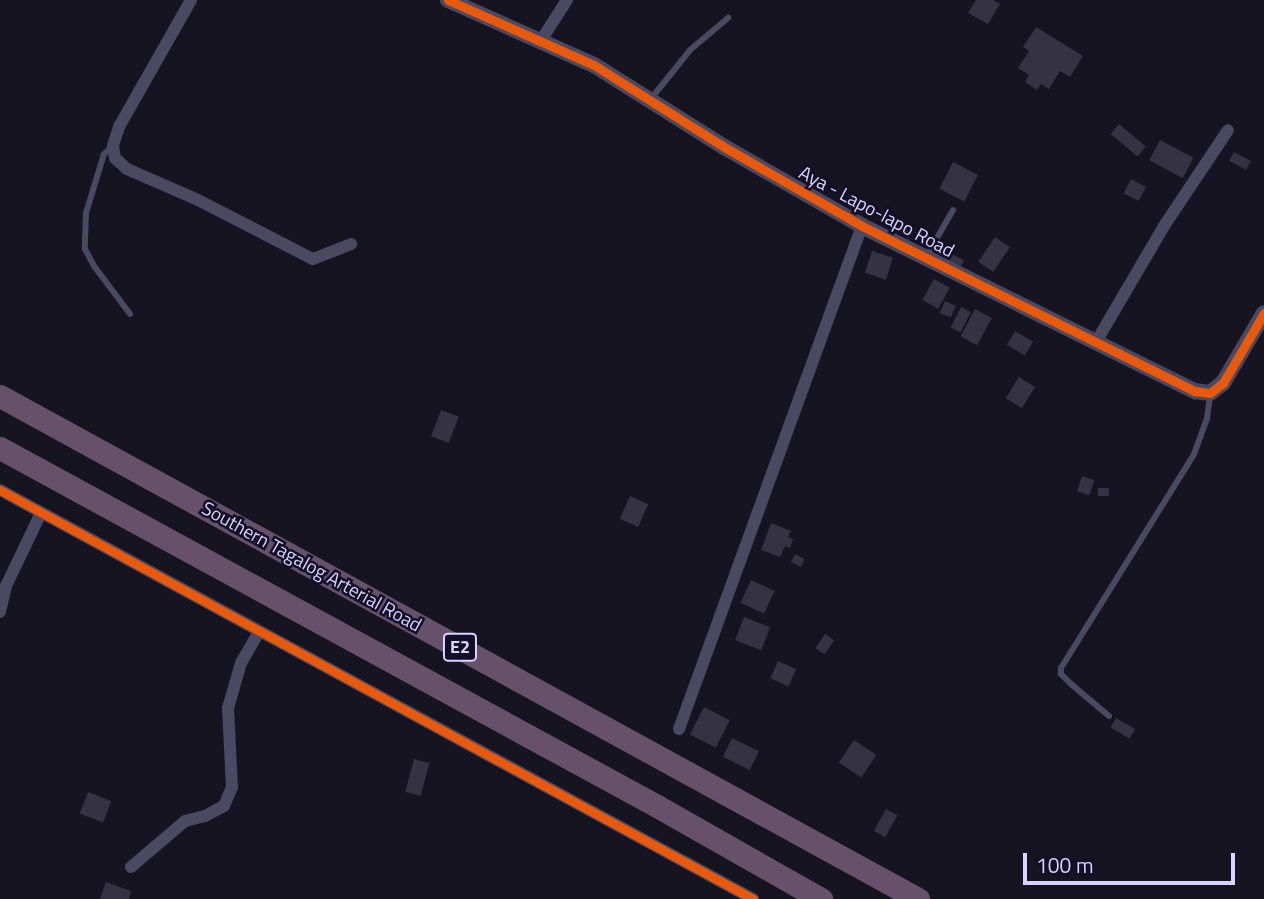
<!DOCTYPE html>
<style>
body{margin:0}
#map{position:relative;width:1264px;height:899px;overflow:hidden;background:#161421;font-family:"Titillium Web",sans-serif}
div>[style]{position:absolute}
.building>*{inset:0;background:#343243;transform-origin:0 0}
.service>*{height:6px;margin:-3px;padding:0 3px;transform-origin:3px;border-radius:3px;background:#4a4962}
.minor>*{height:12px;margin:-6px;padding:0 6px;transform-origin:6px;border-radius:6px;background:#4a4962}
.tertiary>*{height:16px;margin:-8px;padding:0 8px;transform-origin:8px;border-radius:8px;background:#4a4962}
.motorway>*{height:23px;margin:-11.5px;padding:0 11.5px;transform-origin:11.5px;border-radius:11.5px;background:#67516a}
.cycleway>*{height:9px;margin:-4.5px;padding:0 4.5px;transform-origin:4.5px;border-radius:4.5px;background:#e8590c}
span{translate:-50% -50%;white-space:nowrap;text-align:center;line-height:1.15;-webkit-text-stroke:5px #130f26;paint-order:stroke}
.shield-label span{padding:2px 5px;background:#130f26;border:2px solid;border-radius:5px;-webkit-text-stroke-width:0}
.shield-label{font-size:18px;color:#d9d4ff;font-weight:700}
.street-label{font-size:19px;color:#d9d4ff}
.scale{position:absolute;left:1023px;top:853px;width:212px;height:32px;box-sizing:border-box;border:4px solid #d9d4ff;border-top:0;padding-left:9px;font-size:21px;line-height:24px;white-space:nowrap;color:#d9d4ff;-webkit-text-stroke:5px #130f26;paint-order:stroke}
</style>
<div id="map">
<div class="building">
<i style="clip-path:polygon(976px 0,993px 0,1000px 4px,988px 24px,968px 13px)"></i>
<i style="clip-path:polygon(1036px 27px,1083px 56px,1070px 77px,1060px 71px,1049px 89px,1041px 84px,1037px 90px,1025px 82px,1029px 75px,1018px 68px,1029px 51px,1023px 47px)"></i>
<i style="left:1119px;top:124px;width:35px;height:13px;rotate:40deg"></i>
<i style="left:1160px;top:140px;width:38px;height:23px;rotate:28deg"></i>
<i style="left:1234px;top:152px;width:19px;height:10px;rotate:28deg"></i>
<i style="left:953px;top:162px;width:28px;height:30px;rotate:27deg"></i>
<i style="left:1131px;top:179px;width:17px;height:16px;rotate:28deg"></i>
<i style="left:995px;top:237px;width:18px;height:30px;rotate:34deg"></i>
<i style="left:872px;top:251px;width:22px;height:23px;rotate:18deg"></i>
<i style="left:948px;top:252px;width:18px;height:13px;rotate:27deg"></i>
<i style="left:934px;top:279px;width:18px;height:24px;rotate:29deg"></i>
<i style="left:945px;top:301px;width:12px;height:13px;rotate:24deg"></i>
<i style="left:961px;top:307px;width:11px;height:23px;rotate:27deg"></i>
<i style="left:975px;top:309px;width:19px;height:31px;rotate:28deg"></i>
<i style="left:1015px;top:331px;width:21px;height:16px;rotate:31deg"></i>
<i style="left:1019px;top:377px;width:19px;height:25px;rotate:32deg"></i>
<i style="left:441px;top:410px;width:19px;height:28px;rotate:21deg"></i>
<i style="left:1082px;top:476px;width:13px;height:16px;rotate:18deg"></i>
<i style="left:1098px;top:488px;width:11px;height:8px"></i>
<i style="left:630px;top:496px;width:20px;height:25px;rotate:24deg"></i>
<i style="clip-path:polygon(771px 523px,791px 531px,788px 537px,793px 539px,790px 548px,785px 546px,780px 557px,761px 550px)"></i>
<i style="left:795px;top:554px;width:11px;height:9px;rotate:27deg"></i>
<i style="left:751px;top:580px;width:26px;height:25px;rotate:25deg"></i>
<i style="left:744px;top:617px;width:28px;height:25px;rotate:21deg"></i>
<i style="left:825px;top:634px;width:11px;height:17px;rotate:34deg"></i>
<i style="left:778px;top:661px;width:20px;height:19px;rotate:24deg"></i>
<i style="left:704px;top:707px;width:29px;height:31px;rotate:27deg"></i>
<i style="left:1116px;top:718px;width:22px;height:11px;rotate:30deg"></i>
<i style="left:732px;top:738px;width:30px;height:21px;rotate:26deg"></i>
<i style="left:854px;top:740px;width:27px;height:27px;rotate:34deg"></i>
<i style="left:414px;top:759px;width:16px;height:34px;rotate:15deg"></i>
<i style="left:88px;top:792px;width:25px;height:23px;rotate:21deg"></i>
<i style="left:886px;top:809px;width:13px;height:25px;rotate:29deg"></i>
<i style="clip-path:polygon(106px 882px,131px 891px,129px 899px,100px 899px)"></i>
</div>
<div class="service">
<i style="left:650px;top:100px;width:64px;rotate:-51.3deg"></i>
<i style="left:690px;top:50px;width:50px;rotate:-40.1deg"></i>
<i style="left:113px;top:146px;width:12px;rotate:138deg"></i>
<i style="left:104px;top:154px;width:62px;rotate:107deg"></i>
<i style="left:86px;top:213px;width:36px;rotate:92deg"></i>
<i style="left:85px;top:249px;width:19px;rotate:62deg"></i>
<i style="left:94px;top:266px;width:60px;rotate:53.1deg"></i>
<i style="left:926px;top:257px;width:54px;rotate:-60.1deg"></i>
<i style="left:1109px;top:716px;width:48px;rotate:-140deg"></i>
<i style="left:1072px;top:685px;width:16px;rotate:-135deg"></i>
<i style="left:1061px;top:674px;width:6px;rotate:-90deg"></i>
<i style="left:1061px;top:668px;width:252px;rotate:-58.1deg"></i>
<i style="left:1194px;top:454px;width:37px;rotate:-70deg"></i>
<i style="left:1207px;top:419px;width:24px;rotate:-83deg"></i>
</div>
<div class="minor">
<i style="left:191px;top:0;width:146px;rotate:119.6deg"></i>
<i style="left:119px;top:127px;width:20px;rotate:108deg"></i>
<i style="left:113px;top:146px;width:12px;rotate:81deg"></i>
<i style="left:115px;top:158px;width:16px;rotate:43deg"></i>
<i style="left:127px;top:169px;width:77px;rotate:23.6deg"></i>
<i style="left:198px;top:200px;width:129px;rotate:27.2deg"></i>
<i style="left:313px;top:259px;width:41px;rotate:-21.5deg"></i>
<i style="left:540px;top:42px;width:50px;rotate:-57.3deg"></i>
<i style="left:1096px;top:342px;width:134px;rotate:-59.6deg"></i>
<i style="left:1164px;top:226px;width:115px;rotate:-56.3deg"></i>
<i style="left:0;top:490px;width:857px;rotate:28.51deg"></i>
<i style="left:0;top:612px;width:27px;rotate:-77deg"></i>
<i style="left:6px;top:586px;width:81px;rotate:-64.4deg"></i>
<i style="left:679px;top:729px;width:535px;rotate:-70.01deg"></i>
<i style="left:131px;top:867px;width:71px;rotate:-40.4deg"></i>
<i style="left:185px;top:821px;width:21px;rotate:-14deg"></i>
<i style="left:205px;top:816px;width:21px;rotate:-28deg"></i>
<i style="left:224px;top:806px;width:21px;rotate:-67deg"></i>
<i style="left:232px;top:787px;width:79px;rotate:-92.9deg"></i>
<i style="left:228px;top:708px;width:47px;rotate:-73.9deg"></i>
<i style="left:241px;top:663px;width:36px;rotate:-60deg"></i>
</div>
<div class="tertiary">
<i style="left:448px;top:0;width:160px;rotate:24deg"></i>
<i style="left:594px;top:65px;width:156px;rotate:32.2deg"></i>
<i style="left:726px;top:148px;width:157px;rotate:29.8deg"></i>
<i style="left:862px;top:226px;width:372px;rotate:26.4deg"></i>
<i style="left:1195px;top:391px;width:15px;rotate:8deg"></i>
<i style="left:1210px;top:393px;width:16px;rotate:-38deg"></i>
<i style="left:1223px;top:383px;width:81px;rotate:-59.6deg"></i>
</div>
<div class="motorway">
<i style="left:0;top:396px;width:1047px;rotate:28.72deg"></i>
<i style="left:0;top:448px;width:748px;rotate:28.59deg"></i>
<i style="left:657px;top:806px;width:189px;rotate:29.6deg"></i>
</div>
<div class="cycleway">
<i style="left:448px;top:0;width:160px;rotate:24deg"></i>
<i style="left:594px;top:65px;width:156px;rotate:32.2deg"></i>
<i style="left:726px;top:148px;width:157px;rotate:29.8deg"></i>
<i style="left:862px;top:226px;width:372px;rotate:26.4deg"></i>
<i style="left:1195px;top:391px;width:15px;rotate:8deg"></i>
<i style="left:1210px;top:393px;width:16px;rotate:-38deg"></i>
<i style="left:1223px;top:383px;width:81px;rotate:-59.6deg"></i>
<i style="left:0;top:490px;width:857px;rotate:28.51deg"></i>
</div>
<div class="shield-label">
<span style="left:460px;top:647px">E2</span>
</div>
<div class="street-label">
<span style="left:877px;top:211px;rotate:28deg">Aya - Lapo-lapo Road</span>
<span style="left:312px;top:566px;rotate:29deg">Southern Tagalog Arterial Road</span>
</div>
<div class="scale">100 m</div>
</div>
